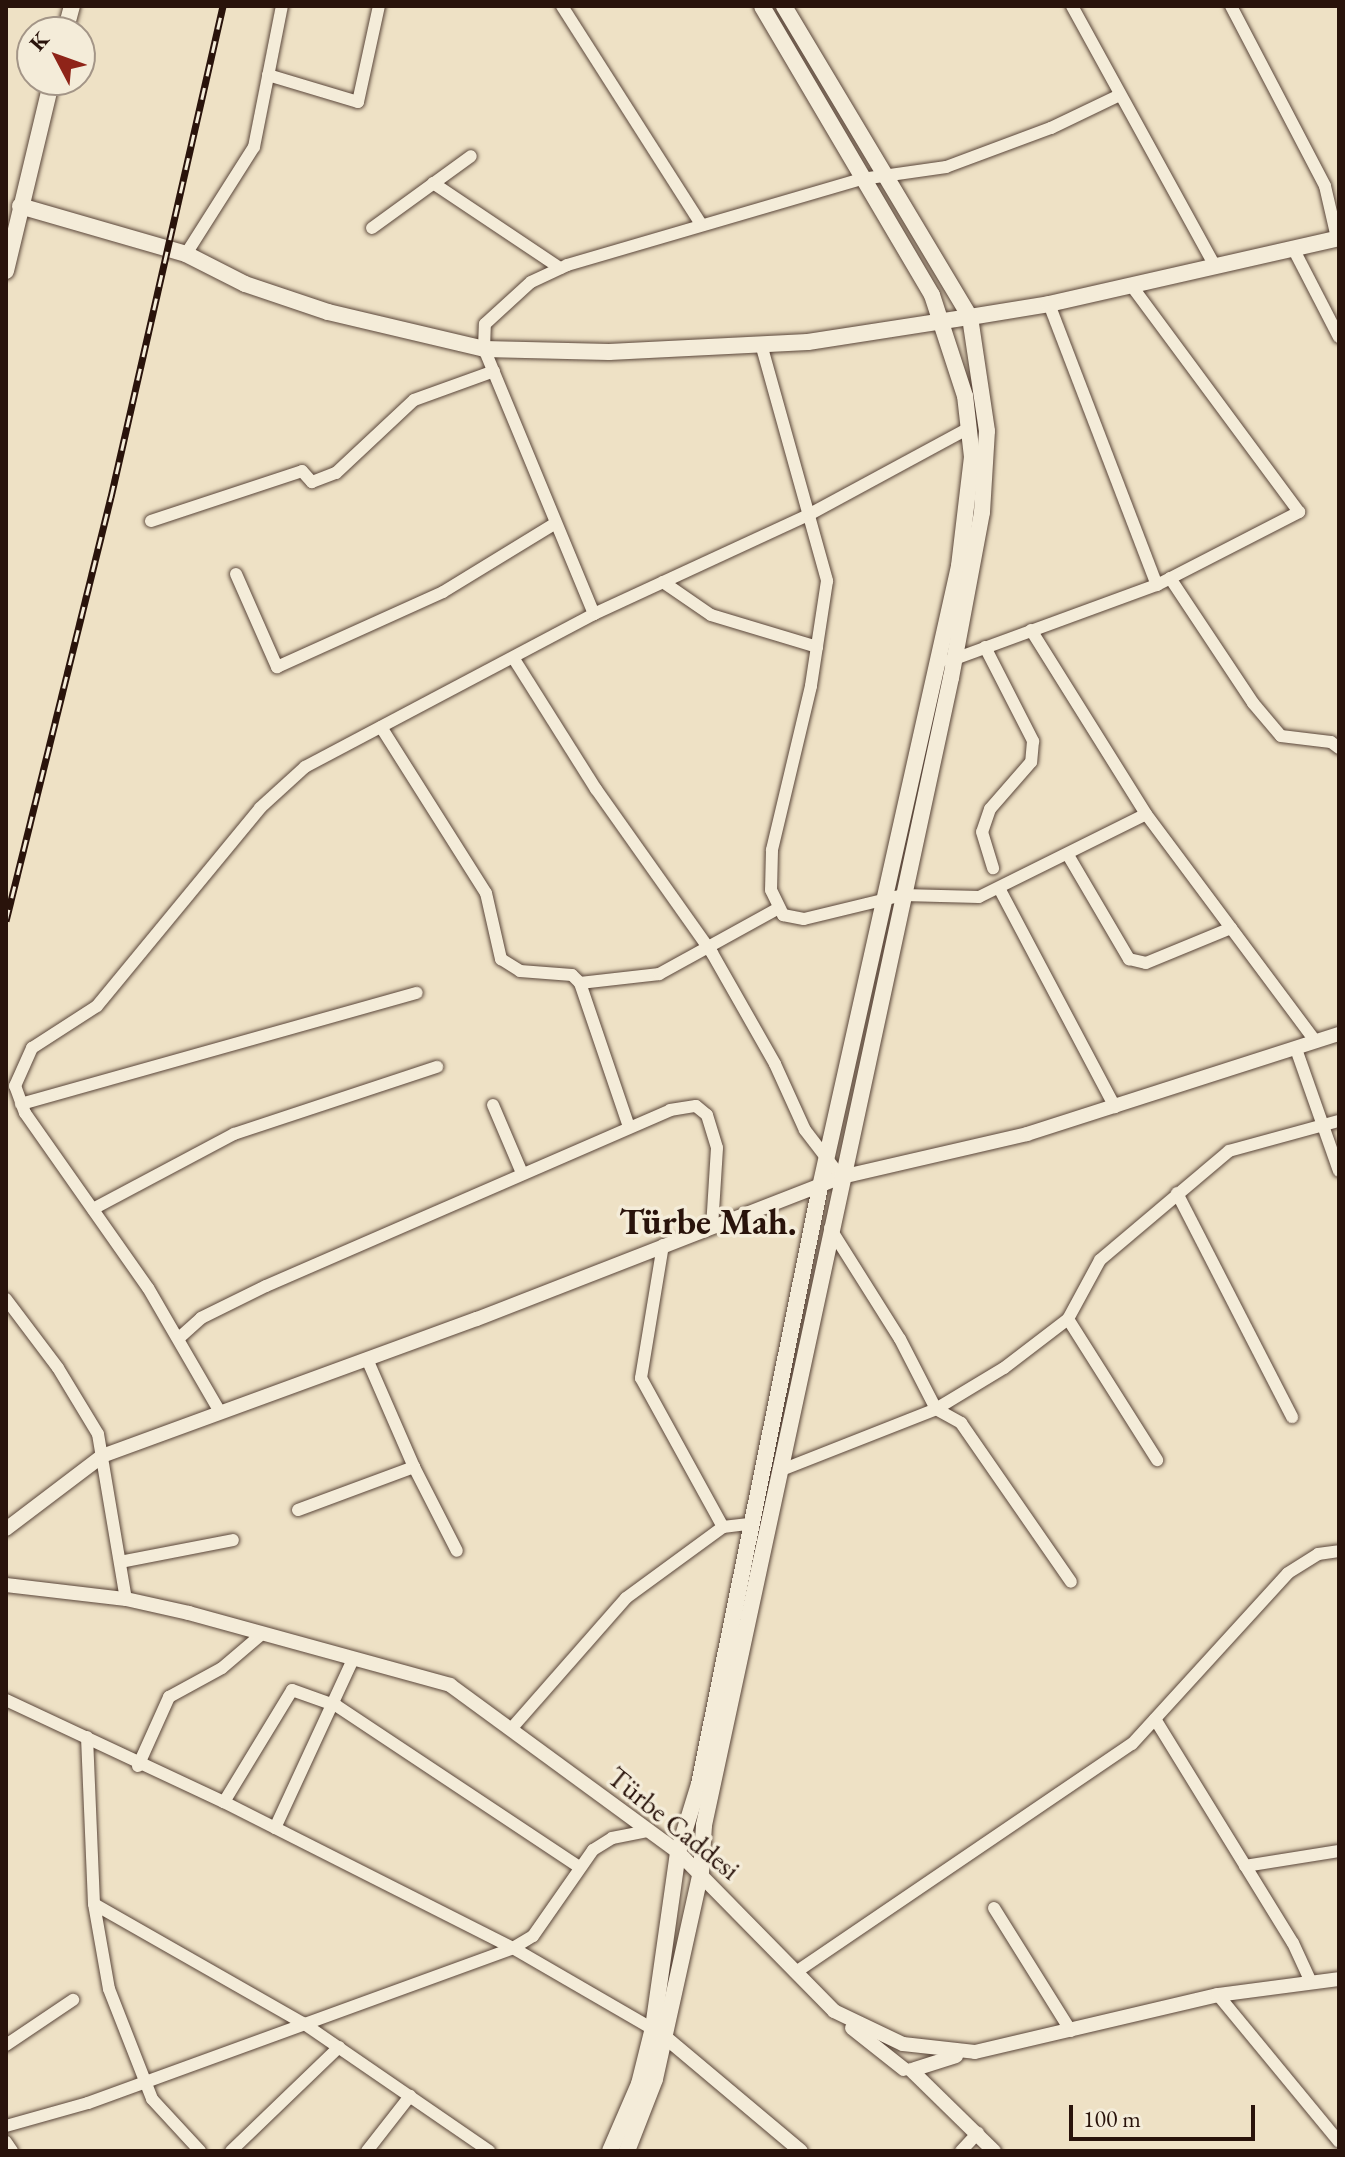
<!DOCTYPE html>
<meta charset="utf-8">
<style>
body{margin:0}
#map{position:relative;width:1345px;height:2157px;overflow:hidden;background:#eee1c5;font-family:"EB Garamond",serif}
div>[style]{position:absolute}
.roads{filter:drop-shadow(0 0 2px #5a463a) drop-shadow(0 0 2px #5a463a)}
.minor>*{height:12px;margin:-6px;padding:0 6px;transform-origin:6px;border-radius:6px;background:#f4ecd9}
.tertiary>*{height:14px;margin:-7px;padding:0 7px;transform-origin:7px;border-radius:7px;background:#f4ecd9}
.secondary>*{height:16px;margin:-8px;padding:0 8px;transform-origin:8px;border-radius:8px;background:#f4ecd9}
.rail>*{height:7px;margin-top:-3.5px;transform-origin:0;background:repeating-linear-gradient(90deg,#f4ecd9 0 12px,#29130b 0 24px);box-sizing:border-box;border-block:2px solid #29130b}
span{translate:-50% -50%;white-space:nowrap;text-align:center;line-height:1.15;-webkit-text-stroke:7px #f4ecd9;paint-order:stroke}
.street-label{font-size:28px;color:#29130b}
.district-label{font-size:36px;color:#29130b;font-weight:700}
.frame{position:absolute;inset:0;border:8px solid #29130b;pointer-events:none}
.north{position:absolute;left:16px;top:16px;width:80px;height:80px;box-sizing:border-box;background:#f4ecd9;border:2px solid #a39587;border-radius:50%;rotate:311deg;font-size:22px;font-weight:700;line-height:32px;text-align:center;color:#29130b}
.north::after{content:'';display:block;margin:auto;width:28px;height:36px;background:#8f2418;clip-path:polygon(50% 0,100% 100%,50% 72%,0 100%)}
.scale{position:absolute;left:1069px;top:2105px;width:186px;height:36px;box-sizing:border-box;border:4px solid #29130b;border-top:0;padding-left:10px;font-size:24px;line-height:28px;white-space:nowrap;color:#29130b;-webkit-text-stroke:6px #f4ecd9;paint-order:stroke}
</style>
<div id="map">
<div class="roads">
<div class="minor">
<i style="left:562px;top:6px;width:257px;rotate:57.5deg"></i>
<i style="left:1072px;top:6px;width:294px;rotate:61.2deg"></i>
<i style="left:1231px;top:6px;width:203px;rotate:62.4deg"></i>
<i style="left:1325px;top:186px;width:53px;rotate:77deg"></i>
<i style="left:268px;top:75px;width:94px;rotate:16.7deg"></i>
<i style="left:358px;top:102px;width:98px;rotate:-77.7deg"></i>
<i style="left:433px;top:183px;width:153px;rotate:33.8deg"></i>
<i style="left:372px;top:228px;width:122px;rotate:-36deg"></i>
<i style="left:1293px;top:248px;width:100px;rotate:62.7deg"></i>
<i style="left:186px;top:254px;width:127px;rotate:-57.6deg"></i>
<i style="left:254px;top:147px;width:144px;rotate:-78.8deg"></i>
<i style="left:1049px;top:304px;width:301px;rotate:69deg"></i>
<i style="left:761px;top:344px;width:246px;rotate:74.4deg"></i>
<i style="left:827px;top:581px;width:106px;rotate:98.7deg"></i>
<i style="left:811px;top:686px;width:169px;rotate:103.4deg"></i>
<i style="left:772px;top:850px;width:40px;rotate:91.4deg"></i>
<i style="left:771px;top:890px;width:28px;rotate:64deg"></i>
<i style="left:783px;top:915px;width:21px;rotate:11deg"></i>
<i style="left:804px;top:919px;width:102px;rotate:-13.6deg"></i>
<i style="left:903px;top:895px;width:76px;rotate:1.5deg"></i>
<i style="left:979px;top:897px;width:186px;rotate:-26.4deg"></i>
<i style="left:151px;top:521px;width:159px;rotate:-18.3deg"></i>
<i style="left:302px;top:471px;width:15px;rotate:48deg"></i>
<i style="left:312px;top:482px;width:26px;rotate:-21deg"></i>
<i style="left:336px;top:473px;width:107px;rotate:-43.1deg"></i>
<i style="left:414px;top:400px;width:85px;rotate:-19.9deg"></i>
<i style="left:236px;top:574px;width:102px;rotate:66.2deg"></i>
<i style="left:277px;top:667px;width:182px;rotate:-24.3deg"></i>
<i style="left:443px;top:592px;width:132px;rotate:-31.4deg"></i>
<i style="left:1170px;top:578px;width:150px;rotate:56.4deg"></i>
<i style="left:1253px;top:703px;width:43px;rotate:49.7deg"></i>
<i style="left:1281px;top:736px;width:50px;rotate:6.8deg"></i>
<i style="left:1331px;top:742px;width:10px;rotate:37deg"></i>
<i style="left:663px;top:582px;width:58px;rotate:34.5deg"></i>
<i style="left:711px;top:615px;width:111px;rotate:16.8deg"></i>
<i style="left:594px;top:614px;width:287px;rotate:-112.5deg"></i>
<i style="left:484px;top:349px;width:25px;rotate:-88deg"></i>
<i style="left:485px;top:324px;width:62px;rotate:-42.4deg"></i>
<i style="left:531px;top:282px;width:40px;rotate:-25deg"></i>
<i style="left:567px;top:265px;width:307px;rotate:-16.3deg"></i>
<i style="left:862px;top:179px;width:85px;rotate:-8.1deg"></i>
<i style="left:946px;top:167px;width:112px;rotate:-20.4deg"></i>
<i style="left:1051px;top:128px;width:76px;rotate:-25.6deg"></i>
<i style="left:1031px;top:630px;width:217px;rotate:58deg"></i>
<i style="left:1146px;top:814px;width:284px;rotate:53.3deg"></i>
<i style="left:985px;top:647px;width:106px;rotate:62.9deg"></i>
<i style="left:1033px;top:741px;width:21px;rotate:95deg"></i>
<i style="left:1031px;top:762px;width:62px;rotate:131.1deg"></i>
<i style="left:990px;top:809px;width:24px;rotate:109deg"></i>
<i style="left:982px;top:832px;width:38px;rotate:73deg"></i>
<i style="left:514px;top:659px;width:154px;rotate:57.8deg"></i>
<i style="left:596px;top:789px;width:201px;rotate:54.7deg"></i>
<i style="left:712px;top:953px;width:128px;rotate:60.4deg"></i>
<i style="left:775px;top:1064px;width:72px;rotate:65.6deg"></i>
<i style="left:805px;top:1130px;width:59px;rotate:52.5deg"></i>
<i style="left:949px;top:661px;width:221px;rotate:-20.1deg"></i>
<i style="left:1157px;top:585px;width:160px;rotate:-27.2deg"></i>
<i style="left:1299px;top:512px;width:282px;rotate:-126.5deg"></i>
<i style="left:381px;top:727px;width:196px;rotate:57.7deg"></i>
<i style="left:486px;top:893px;width:68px;rotate:77.2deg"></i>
<i style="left:501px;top:959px;width:22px;rotate:32deg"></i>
<i style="left:520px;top:971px;width:52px;rotate:4.4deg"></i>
<i style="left:572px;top:975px;width:11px;rotate:45deg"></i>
<i style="left:580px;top:983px;width:152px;rotate:71.2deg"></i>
<i style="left:1068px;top:855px;width:121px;rotate:59.6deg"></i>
<i style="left:1129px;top:959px;width:17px;rotate:13deg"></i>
<i style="left:1146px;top:963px;width:92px;rotate:-22.4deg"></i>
<i style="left:999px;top:888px;width:248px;rotate:62.1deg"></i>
<i style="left:580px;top:983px;width:80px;rotate:-6.5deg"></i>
<i style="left:659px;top:974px;width:137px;rotate:-28.8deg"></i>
<i style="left:1296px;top:1049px;width:129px;rotate:70.6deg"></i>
<i style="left:21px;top:1104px;width:411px;rotate:-15.7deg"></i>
<i style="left:493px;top:1105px;width:74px;rotate:66.9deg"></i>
<i style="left:1177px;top:1193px;width:252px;rotate:62.8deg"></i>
<i style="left:93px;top:1209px;width:160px;rotate:-28deg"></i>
<i style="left:234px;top:1134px;width:214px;rotate:-18.3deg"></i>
<i style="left:830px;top:1228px;width:131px;rotate:57.8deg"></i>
<i style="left:900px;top:1339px;width:79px;rotate:62.8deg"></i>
<i style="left:936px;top:1409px;width:29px;rotate:29deg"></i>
<i style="left:961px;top:1423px;width:193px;rotate:55.3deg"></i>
<i style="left:663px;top:1245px;width:135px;rotate:99.4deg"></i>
<i style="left:641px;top:1378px;width:170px;rotate:61.2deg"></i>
<i style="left:6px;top:1299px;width:86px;rotate:53deg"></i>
<i style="left:58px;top:1368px;width:77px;rotate:58.8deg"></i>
<i style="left:98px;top:1434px;width:167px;rotate:80.4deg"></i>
<i style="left:1068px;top:1319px;width:167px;rotate:57.7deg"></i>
<i style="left:179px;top:1338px;width:30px;rotate:-42deg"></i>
<i style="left:201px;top:1318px;width:72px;rotate:-26.2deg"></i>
<i style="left:266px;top:1286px;width:441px;rotate:-23.5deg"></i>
<i style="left:670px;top:1110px;width:26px;rotate:-9deg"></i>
<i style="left:696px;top:1106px;width:14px;rotate:39deg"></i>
<i style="left:707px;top:1115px;width:34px;rotate:73deg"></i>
<i style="left:717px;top:1148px;width:79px;rotate:93.6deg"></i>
<i style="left:220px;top:1412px;width:143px;rotate:-120.1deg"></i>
<i style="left:148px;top:1288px;width:214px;rotate:-125.1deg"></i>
<i style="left:25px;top:1113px;width:29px;rotate:-110deg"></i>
<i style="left:15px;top:1086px;width:42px;rotate:-65.9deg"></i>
<i style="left:32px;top:1048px;width:77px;rotate:-32.9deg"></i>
<i style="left:97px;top:1006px;width:256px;rotate:-50.5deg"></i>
<i style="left:260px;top:808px;width:61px;rotate:-42.3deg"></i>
<i style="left:305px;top:767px;width:327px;rotate:-27.9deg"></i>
<i style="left:594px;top:614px;width:238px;rotate:-24.8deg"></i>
<i style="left:810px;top:514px;width:181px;rotate:-28.4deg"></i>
<i style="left:414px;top:1467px;width:94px;rotate:62.9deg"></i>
<i style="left:779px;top:1471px;width:169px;rotate:-21.5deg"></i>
<i style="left:936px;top:1409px;width:79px;rotate:-31.1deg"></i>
<i style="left:1004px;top:1368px;width:81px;rotate:-37.4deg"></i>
<i style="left:1068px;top:1319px;width:67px;rotate:-61.5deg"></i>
<i style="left:1100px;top:1260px;width:169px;rotate:-40.2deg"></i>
<i style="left:1229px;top:1151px;width:114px;rotate:-15.3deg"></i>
<i style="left:298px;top:1510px;width:124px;rotate:-20.3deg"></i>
<i style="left:414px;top:1467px;width:118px;rotate:-113.5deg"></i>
<i style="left:120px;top:1562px;width:115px;rotate:-11deg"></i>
<i style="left:6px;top:1700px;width:241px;rotate:25.1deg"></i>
<i style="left:224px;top:1802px;width:324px;rotate:26.8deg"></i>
<i style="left:513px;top:1948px;width:168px;rotate:30.1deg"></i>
<i style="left:1155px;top:1719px;width:263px;rotate:58.4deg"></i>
<i style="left:1293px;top:1943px;width:41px;rotate:65.3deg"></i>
<i style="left:511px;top:1729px;width:174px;rotate:-48.7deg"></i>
<i style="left:626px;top:1598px;width:120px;rotate:-36.2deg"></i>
<i style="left:723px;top:1527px;width:26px;rotate:-7deg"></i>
<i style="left:87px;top:1737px;width:167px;rotate:87.6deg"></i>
<i style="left:94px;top:1904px;width:86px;rotate:80deg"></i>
<i style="left:109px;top:1989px;width:118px;rotate:68.6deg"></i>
<i style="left:152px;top:2099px;width:71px;rotate:47.3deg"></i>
<i style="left:138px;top:1766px;width:76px;rotate:-65.8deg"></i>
<i style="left:169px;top:1697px;width:60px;rotate:-28.7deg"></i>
<i style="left:222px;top:1668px;width:52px;rotate:-40.4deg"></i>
<i style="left:224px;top:1802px;width:131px;rotate:-58.7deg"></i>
<i style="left:292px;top:1690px;width:48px;rotate:19.6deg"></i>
<i style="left:337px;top:1706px;width:289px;rotate:33.6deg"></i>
<i style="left:275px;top:1828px;width:186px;rotate:-65.2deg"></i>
<i style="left:1245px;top:1866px;width:95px;rotate:-9.1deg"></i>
<i style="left:94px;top:1904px;width:241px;rotate:29.7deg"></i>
<i style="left:303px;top:2023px;width:226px;rotate:34.5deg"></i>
<i style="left:994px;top:1908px;width:145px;rotate:58deg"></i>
<i style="left:796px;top:1972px;width:406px;rotate:-34.2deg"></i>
<i style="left:1132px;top:1744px;width:231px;rotate:-47.6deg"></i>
<i style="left:1288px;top:1573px;width:36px;rotate:-32deg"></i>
<i style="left:1318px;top:1554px;width:21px;rotate:-8deg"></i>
<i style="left:1218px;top:1995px;width:190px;rotate:50.5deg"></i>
<i style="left:6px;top:2045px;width:81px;rotate:-33.9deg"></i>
<i style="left:6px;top:2126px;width:85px;rotate:-15.7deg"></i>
<i style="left:88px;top:2103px;width:452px;rotate:-20deg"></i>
<i style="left:513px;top:1948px;width:23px;rotate:-31deg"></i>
<i style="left:533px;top:1936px;width:105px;rotate:-55.1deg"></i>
<i style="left:593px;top:1850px;width:22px;rotate:-32deg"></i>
<i style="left:612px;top:1838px;width:37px;rotate:-11deg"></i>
<i style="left:6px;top:2142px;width:11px;rotate:56deg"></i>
<i style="left:231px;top:2151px;width:150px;rotate:-43.9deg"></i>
<i style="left:367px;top:2151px;width:70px;rotate:-52deg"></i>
<i style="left:961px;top:2151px;width:25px;rotate:-47deg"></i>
</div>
<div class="tertiary">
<i style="left:6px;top:1529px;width:121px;rotate:-37.2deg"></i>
<i style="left:102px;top:1456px;width:399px;rotate:-20.1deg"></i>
<i style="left:477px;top:1319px;width:391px;rotate:-21.3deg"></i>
<i style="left:841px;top:1177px;width:191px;rotate:-13deg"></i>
<i style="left:1027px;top:1134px;width:328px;rotate:-17.8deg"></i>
<i style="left:6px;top:1585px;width:121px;rotate:6.7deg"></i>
<i style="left:126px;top:1599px;width:65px;rotate:12.5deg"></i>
<i style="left:189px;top:1613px;width:271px;rotate:15.4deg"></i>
<i style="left:450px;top:1685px;width:283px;rotate:36.2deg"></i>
<i style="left:678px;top:1852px;width:223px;rotate:45.5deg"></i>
<i style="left:834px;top:2011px;width:76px;rotate:25.6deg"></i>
<i style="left:903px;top:2044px;width:72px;rotate:6.3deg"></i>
<i style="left:975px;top:2052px;width:250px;rotate:-13.2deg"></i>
<i style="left:1218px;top:1995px;width:122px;rotate:-7.5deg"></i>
<i style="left:852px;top:2028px;width:66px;rotate:38.3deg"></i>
<i style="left:665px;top:2037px;width:177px;rotate:40deg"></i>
<i style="left:915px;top:2069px;width:43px;rotate:-17.6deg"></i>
<i style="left:911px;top:2070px;width:116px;rotate:44.3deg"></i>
</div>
<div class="secondary">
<i style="left:65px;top:32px;width:27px;rotate:-75deg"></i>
<i style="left:20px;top:206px;width:173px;rotate:16.1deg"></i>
<i style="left:186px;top:254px;width:66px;rotate:27deg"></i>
<i style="left:245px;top:284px;width:88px;rotate:18.6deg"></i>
<i style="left:328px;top:312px;width:160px;rotate:13.3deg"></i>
<i style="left:484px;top:349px;width:125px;rotate:1.4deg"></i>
<i style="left:609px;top:352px;width:199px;rotate:-2.9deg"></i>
<i style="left:808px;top:342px;width:164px;rotate:-8.8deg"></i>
<i style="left:970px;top:317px;width:80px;rotate:-9.3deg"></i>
<i style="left:1049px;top:304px;width:297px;rotate:-12.8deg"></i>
<i style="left:6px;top:271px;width:196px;rotate:-76.5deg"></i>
<i style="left:610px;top:2151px;width:73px;rotate:-66.6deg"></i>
<i style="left:639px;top:2084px;width:58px;rotate:-76deg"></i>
<i style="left:653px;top:2028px;width:178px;rotate:-81.9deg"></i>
<i style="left:678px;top:1852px;width:71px;rotate:-72.8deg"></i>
<i style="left:699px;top:1784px;width:609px;rotate:-78.54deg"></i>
<i style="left:820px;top:1187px;width:636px;rotate:-77.38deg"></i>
<i style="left:959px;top:566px;width:110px;rotate:-83.2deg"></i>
<i style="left:972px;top:457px;width:61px;rotate:-96.5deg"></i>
<i style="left:965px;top:396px;width:106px;rotate:-108.1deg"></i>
<i style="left:932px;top:295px;width:335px;rotate:-120.5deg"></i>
<i style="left:627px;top:2151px;width:77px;rotate:-68.7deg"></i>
<i style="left:655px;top:2079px;width:212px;rotate:-77.5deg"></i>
<i style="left:701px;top:1872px;width:47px;rotate:-86.3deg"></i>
<i style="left:704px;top:1825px;width:1173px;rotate:-77.85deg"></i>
<i style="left:951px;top:678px;width:169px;rotate:-79.4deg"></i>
<i style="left:982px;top:512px;width:81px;rotate:-86.5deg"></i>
<i style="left:987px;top:431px;width:115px;rotate:-98.5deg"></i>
<i style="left:970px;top:317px;width:362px;rotate:-120.9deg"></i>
</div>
</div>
<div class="rail">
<i style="left:6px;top:921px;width:437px;rotate:-76.1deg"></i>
<i style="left:111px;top:497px;width:504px;rotate:-77.15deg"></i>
</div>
<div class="street-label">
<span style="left:674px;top:1823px;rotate:39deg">Türbe Caddesi</span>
</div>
<div class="district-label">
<span style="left:708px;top:1222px">Türbe Mah.</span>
</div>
<div class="frame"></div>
<div class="north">K</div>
<div class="scale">100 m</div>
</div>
